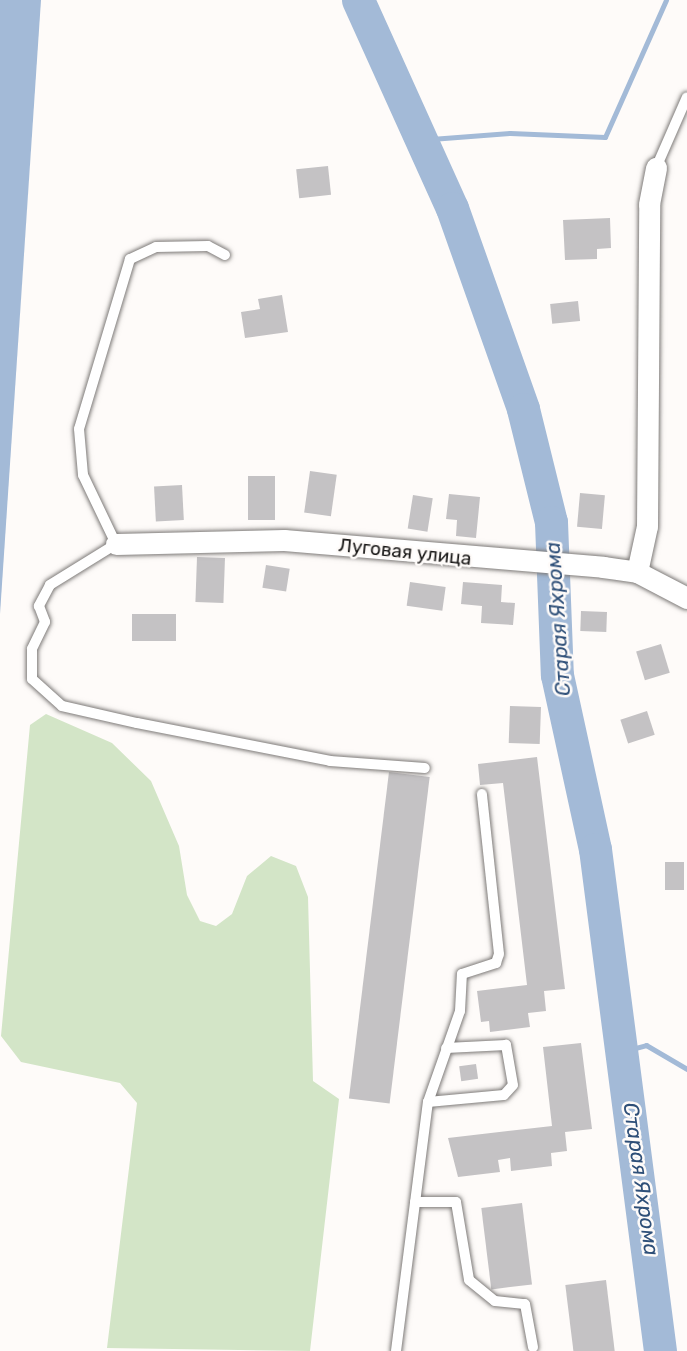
<!DOCTYPE html>
<meta charset="utf-8">
<style>
body{margin:0}
#map{position:relative;width:687px;height:1351px;overflow:hidden;background:#fefbf9;font-family:Rubik,sans-serif}
div>[style]{position:absolute}
.green>*{inset:0;background:#d3e5c7}
.water>*{inset:0;background:#a3bad7}
.stream>*{height:5px;margin:-2.5px;padding:0 2.5px;transform-origin:2.5px;border-radius:2.5px;background:#a3bad7}
.river>*{height:33px;margin:-16.5px;padding:0 16.5px;transform-origin:16.5px;border-radius:16.5px;background:#a3bad7}
.building>*{inset:0;background:#c4c2c4;transform-origin:0 0}
.roads{filter:drop-shadow(0 0 2px #7e7b79) drop-shadow(0 0 2px #7e7b79)}
.lane>*{height:10px;margin:-5px;padding:0 5px;transform-origin:5px;border-radius:5px;background:#fff}
.street>*{height:21px;margin:-10.5px;padding:0 10.5px;transform-origin:10.5px;border-radius:10.5px;background:#fff}
span{translate:-50% -50%;white-space:nowrap;text-align:center;line-height:1.15;-webkit-text-stroke:5px #fefbf9;paint-order:stroke}
.street-label{font-size:19px;color:#181716}
.water-label{font-size:21px;color:#2e4f78;font-style:italic}
</style>
<div id="map">
<div class="green">
<i style="clip-path:polygon(46px 714px,112px 743px,151px 781px,179px 846px,187px 895px,200px 921px,216px 926px,232px 914px,247px 876px,271px 856px,296px 866px,308px 897px,313px 1081px,339px 1099px,310px 1351px,107px 1348px,137px 1103px,120px 1083px,21px 1062px,1px 1036px,30px 725px)"></i>
</div>
<div class="water">
<i style="clip-path:polygon(0 0,41px 0,0 614px)"></i>
</div>
<div class="stream">
<i style="left:418px;top:140px;width:92px;rotate:-4.4deg"></i>
<i style="left:510px;top:133px;width:95px;rotate:2.4deg"></i>
<i style="left:605px;top:137px;width:150px;rotate:-66deg"></i>
<i style="left:624px;top:1051px;width:23px;rotate:-15deg"></i>
<i style="left:646px;top:1045px;width:48px;rotate:30.3deg"></i>
</div>
<div class="river">
<i style="left:358px;top:0;width:228px;rotate:65.7deg"></i>
<i style="left:452px;top:208px;width:213px;rotate:70.5deg"></i>
<i style="left:523px;top:409px;width:116px;rotate:76.1deg"></i>
<i style="left:551px;top:522px;width:153px;rotate:87.8deg"></i>
<i style="left:557px;top:675px;width:178px;rotate:77.7deg"></i>
<i style="left:595px;top:849px;width:506px;rotate:82.62deg"></i>
</div>
<div class="building">
<i style="left:328px;top:166px;width:29px;height:32px;rotate:84deg"></i>
<i style="clip-path:polygon(610px 218px,611px 248px,597px 249px,597px 259px,565px 260px,563px 220px)"></i>
<i style="clip-path:polygon(282px 295px,288px 332px,245px 338px,241px 312px,260px 309px,258px 299px)"></i>
<i style="left:578px;top:301px;width:20px;height:28px;rotate:84deg"></i>
<i style="left:310px;top:471px;width:27px;height:42px;rotate:8deg"></i>
<i style="left:248px;top:476px;width:27px;height:44px"></i>
<i style="left:182px;top:485px;width:35px;height:28px;rotate:87deg"></i>
<i style="left:580px;top:493px;width:25px;height:34px;rotate:5deg"></i>
<i style="clip-path:polygon(449px 494px,480px 497px,476px 538px,456px 536px,457px 520px,446px 519px)"></i>
<i style="left:413px;top:495px;width:20px;height:34px;rotate:9deg"></i>
<i style="left:197px;top:557px;width:28px;height:45px;rotate:2deg"></i>
<i style="left:266px;top:565px;width:24px;height:23px;rotate:9deg"></i>
<i style="left:410px;top:582px;width:36px;height:24px;rotate:8deg"></i>
<i style="clip-path:polygon(463px 582px,502px 585px,501px 602px,515px 603px,513px 625px,481px 623px,482px 606px,461px 604px)"></i>
<i style="left:581px;top:611px;width:26px;height:20px;rotate:2deg"></i>
<i style="left:176px;top:614px;width:27px;height:44px;rotate:90deg"></i>
<i style="left:661px;top:644px;width:30px;height:26px;rotate:73deg"></i>
<i style="left:510px;top:706px;width:31px;height:37px;rotate:2deg"></i>
<i style="left:647px;top:711px;width:25px;height:28px;rotate:72deg"></i>
<i style="clip-path:polygon(537px 757px,565px 989px,544px 991px,546px 1011px,528px 1013px,530px 1027px,490px 1032px,489px 1021px,481px 1022px,477px 991px,527px 985px,503px 783px,480px 785px,478px 764px)"></i>
<i style="left:389px;top:772px;width:41px;height:329px;rotate:7deg"></i>
<i style="left:665px;top:862px;width:19px;height:28px"></i>
<i style="clip-path:polygon(581px 1043px,592px 1129px,565px 1132px,567px 1151px,551px 1153px,552px 1166px,511px 1171px,510px 1158px,498px 1160px,500px 1172px,458px 1177px,448px 1138px,552px 1126px,543px 1047px)"></i>
<i style="left:476px;top:1064px;width:15px;height:17px;rotate:82deg"></i>
<i style="left:522px;top:1203px;width:82px;height:41px;rotate:83deg"></i>
<i style="left:606px;top:1280px;width:72px;height:41px;rotate:83deg"></i>
</div>
<div class="roads">
<div class="lane">
<i style="left:656px;top:168px;width:77px;rotate:-66.4deg"></i>
<i style="left:225px;top:255px;width:19px;rotate:-152deg"></i>
<i style="left:208px;top:246px;width:52px;rotate:178.9deg"></i>
<i style="left:156px;top:247px;width:29px;rotate:155deg"></i>
<i style="left:130px;top:259px;width:177px;rotate:106.7deg"></i>
<i style="left:79px;top:429px;width:46px;rotate:85deg"></i>
<i style="left:83px;top:475px;width:76px;rotate:64.4deg"></i>
<i style="left:116px;top:544px;width:78px;rotate:148.2deg"></i>
<i style="left:50px;top:585px;width:24px;rotate:118deg"></i>
<i style="left:39px;top:606px;width:17px;rotate:69deg"></i>
<i style="left:45px;top:622px;width:30px;rotate:116deg"></i>
<i style="left:32px;top:649px;width:30px;rotate:90deg"></i>
<i style="left:32px;top:679px;width:40px;rotate:42deg"></i>
<i style="left:62px;top:706px;width:77px;rotate:12.8deg"></i>
<i style="left:137px;top:723px;width:197px;rotate:11.1deg"></i>
<i style="left:330px;top:761px;width:95px;rotate:4.2deg"></i>
<i style="left:428px;top:1102px;width:76px;rotate:-5.3deg"></i>
<i style="left:504px;top:1095px;width:13px;rotate:-48deg"></i>
<i style="left:513px;top:1085px;width:41px;rotate:-99.9deg"></i>
<i style="left:506px;top:1045px;width:60px;rotate:177.1deg"></i>
<i style="left:415px;top:1202px;width:41px"></i>
<i style="left:456px;top:1202px;width:79px;rotate:80.5deg"></i>
<i style="left:469px;top:1280px;width:33px;rotate:39deg"></i>
<i style="left:495px;top:1301px;width:30px;rotate:6deg"></i>
<i style="left:525px;top:1304px;width:44px;rotate:79.5deg"></i>
<i style="left:396px;top:1351px;width:251px;rotate:-82.7deg"></i>
<i style="left:428px;top:1102px;width:96px;rotate:-70.6deg"></i>
<i style="left:460px;top:1011px;width:37px;rotate:-87deg"></i>
<i style="left:462px;top:974px;width:36px;rotate:-18deg"></i>
<i style="left:496px;top:963px;width:9px;rotate:-72deg"></i>
<i style="left:499px;top:954px;width:161px;rotate:-96.1deg"></i>
</div>
<div class="street">
<i style="left:116px;top:544px;width:168px;rotate:-1.4deg"></i>
<i style="left:284px;top:540px;width:320px;rotate:4.8deg"></i>
<i style="left:603px;top:567px;width:34px;rotate:8deg"></i>
<i style="left:637px;top:572px;width:56px;rotate:27.5deg"></i>
<i style="left:637px;top:572px;width:47px;rotate:-77.7deg"></i>
<i style="left:647px;top:526px;width:322px;rotate:-89.6deg"></i>
<i style="left:649px;top:204px;width:37px;rotate:-79deg"></i>
</div>
</div>
<div class="street-label">
<span style="left:405px;top:552px;rotate:6deg">Луговая улица</span>
</div>
<div class="water-label">
<span style="left:558px;top:619px;rotate:-94deg">Старая Яхрома</span>
<span style="left:641px;top:1179px;rotate:82deg">Старая Яхрома</span>
</div>
</div>
